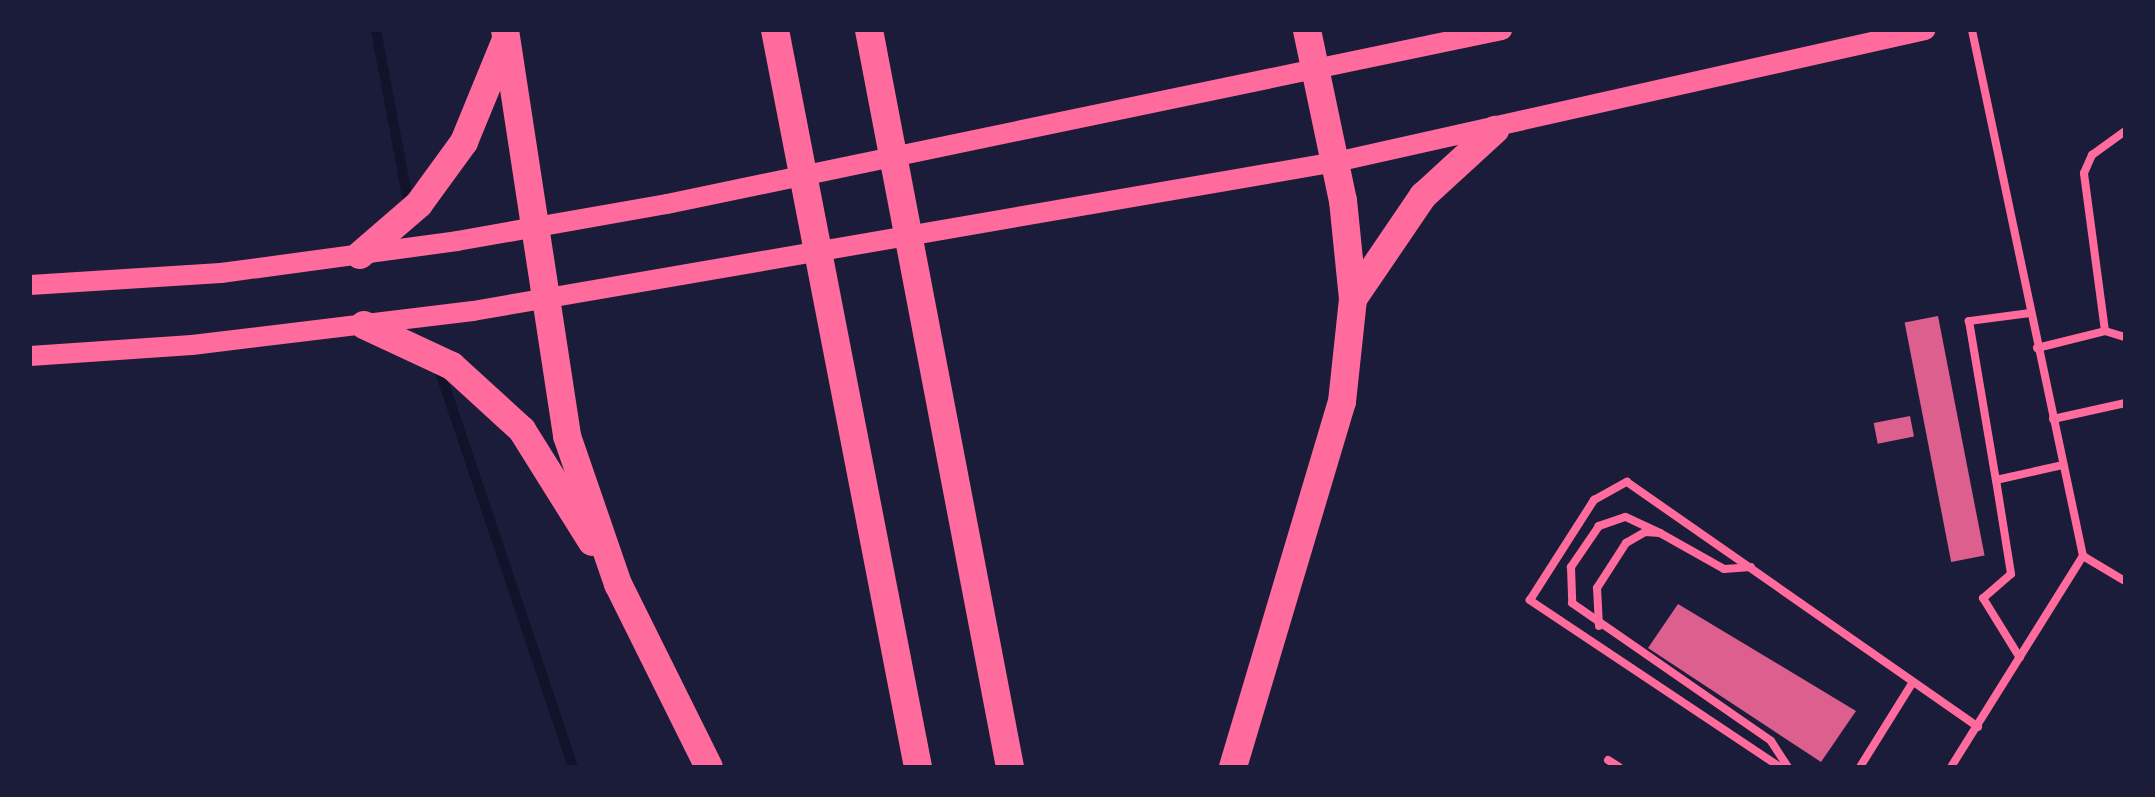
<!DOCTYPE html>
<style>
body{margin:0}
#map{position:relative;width:2155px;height:797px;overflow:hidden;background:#1b1b3a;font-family:Poppins,sans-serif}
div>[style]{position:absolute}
.stream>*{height:10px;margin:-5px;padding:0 5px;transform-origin:5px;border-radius:5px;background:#12122b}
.building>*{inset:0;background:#dd5f8e;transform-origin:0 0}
.service>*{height:8px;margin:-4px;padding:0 4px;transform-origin:4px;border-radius:4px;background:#ff6b9d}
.secondary>*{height:20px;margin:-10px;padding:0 10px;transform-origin:10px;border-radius:10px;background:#ff6b9d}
.trunk>*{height:28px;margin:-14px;padding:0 14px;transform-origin:14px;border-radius:14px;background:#ff6b9d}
span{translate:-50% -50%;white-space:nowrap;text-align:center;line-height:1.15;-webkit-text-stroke:8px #1b1b3a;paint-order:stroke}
.frame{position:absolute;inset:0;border:32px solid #1b1b3a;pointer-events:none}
</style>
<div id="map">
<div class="stream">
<i style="left:376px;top:30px;width:169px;rotate:79.4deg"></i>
<i style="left:438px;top:366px;width:423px;rotate:71.4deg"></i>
</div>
<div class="building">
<i style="left:1938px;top:316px;width:244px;height:34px;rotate:79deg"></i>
<i style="left:1910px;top:416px;width:21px;height:37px;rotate:79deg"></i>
<i style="clip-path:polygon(1678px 604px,1856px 711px,1821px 762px,1648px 648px)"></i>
</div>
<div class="service">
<i style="left:2030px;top:313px;width:62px;rotate:172.5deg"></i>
<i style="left:1969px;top:321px;width:161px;rotate:80.4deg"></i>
<i style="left:1996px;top:480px;width:69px;rotate:-12.6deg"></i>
<i style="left:2105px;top:331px;width:159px;rotate:-97.6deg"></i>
<i style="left:2084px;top:173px;width:20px;rotate:-66deg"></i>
<i style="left:2092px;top:155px;width:41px;rotate:-36deg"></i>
<i style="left:2037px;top:348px;width:70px;rotate:-14deg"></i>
<i style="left:2105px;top:331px;width:21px;rotate:17deg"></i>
<i style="left:2053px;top:419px;width:74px;rotate:-12.5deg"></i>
<i style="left:1996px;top:480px;width:95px;rotate:80.9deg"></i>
<i style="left:2011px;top:574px;width:37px;rotate:139deg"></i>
<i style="left:1983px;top:598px;width:70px;rotate:58.3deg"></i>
<i style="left:1660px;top:533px;width:38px;rotate:-155deg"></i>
<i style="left:1625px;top:517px;width:28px;rotate:161deg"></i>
<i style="left:1599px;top:526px;width:50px;rotate:124.3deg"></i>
<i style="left:1571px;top:567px;width:36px;rotate:88deg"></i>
<i style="left:1572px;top:603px;width:242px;rotate:34.7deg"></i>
<i style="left:1771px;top:741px;width:31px;rotate:57deg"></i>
<i style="left:2083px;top:556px;width:49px;rotate:30.8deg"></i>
<i style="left:1599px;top:626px;width:38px;rotate:-93deg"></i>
<i style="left:1597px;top:588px;width:54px;rotate:-57.2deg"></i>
<i style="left:1626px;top:543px;width:22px;rotate:-30deg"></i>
<i style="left:1645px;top:532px;width:15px;rotate:4deg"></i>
<i style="left:1660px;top:533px;width:73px;rotate:29.4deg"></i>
<i style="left:1724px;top:569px;width:27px;rotate:-4deg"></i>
<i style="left:1608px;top:760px;width:13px;rotate:32deg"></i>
<i style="left:1780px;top:767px;width:301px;rotate:-146.3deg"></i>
<i style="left:1530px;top:600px;width:119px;rotate:-57.4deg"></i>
<i style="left:1594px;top:500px;width:38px;rotate:-29deg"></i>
<i style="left:1627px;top:482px;width:428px;rotate:34.9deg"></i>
<i style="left:1860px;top:767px;width:100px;rotate:-58.1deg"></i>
<i style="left:1951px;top:767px;width:249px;rotate:-58deg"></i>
<i style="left:2083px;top:556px;width:538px;rotate:-101.92deg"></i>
</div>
<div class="secondary">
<i style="left:30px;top:285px;width:191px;rotate:-3.6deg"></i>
<i style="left:221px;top:273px;width:238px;rotate:-7.7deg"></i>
<i style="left:457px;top:241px;width:213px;rotate:-10deg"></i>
<i style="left:667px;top:204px;width:853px;rotate:-11.77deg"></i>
<i style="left:30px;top:356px;width:162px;rotate:-3.9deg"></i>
<i style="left:192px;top:345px;width:283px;rotate:-6.9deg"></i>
<i style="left:473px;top:311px;width:876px;rotate:-9.8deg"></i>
<i style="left:1336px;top:162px;width:604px;rotate:-12.63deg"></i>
</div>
<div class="trunk">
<i style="left:505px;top:30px;width:411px;rotate:81.3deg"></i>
<i style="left:567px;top:436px;width:157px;rotate:71deg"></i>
<i style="left:618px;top:584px;width:204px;rotate:63.6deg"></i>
<i style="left:775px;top:30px;width:751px;rotate:79.02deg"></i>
<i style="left:869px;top:30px;width:750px;rotate:79.17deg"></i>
<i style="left:360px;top:255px;width:78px;rotate:-40.8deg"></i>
<i style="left:419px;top:204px;width:77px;rotate:-54deg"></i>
<i style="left:464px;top:142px;width:108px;rotate:-67.7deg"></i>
<i style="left:1353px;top:299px;width:125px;rotate:-55.8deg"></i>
<i style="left:1423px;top:196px;width:98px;rotate:-42.5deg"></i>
<i style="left:364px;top:325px;width:97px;rotate:25deg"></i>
<i style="left:452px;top:366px;width:95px;rotate:42.4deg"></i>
<i style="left:522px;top:430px;width:132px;rotate:58deg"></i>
<i style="left:1233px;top:767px;width:381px;rotate:-73.4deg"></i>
<i style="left:1342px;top:402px;width:104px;rotate:-83.9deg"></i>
<i style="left:1353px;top:299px;width:99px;rotate:-95.8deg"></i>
<i style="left:1343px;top:201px;width:175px;rotate:-101.9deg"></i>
</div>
<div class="frame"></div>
</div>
